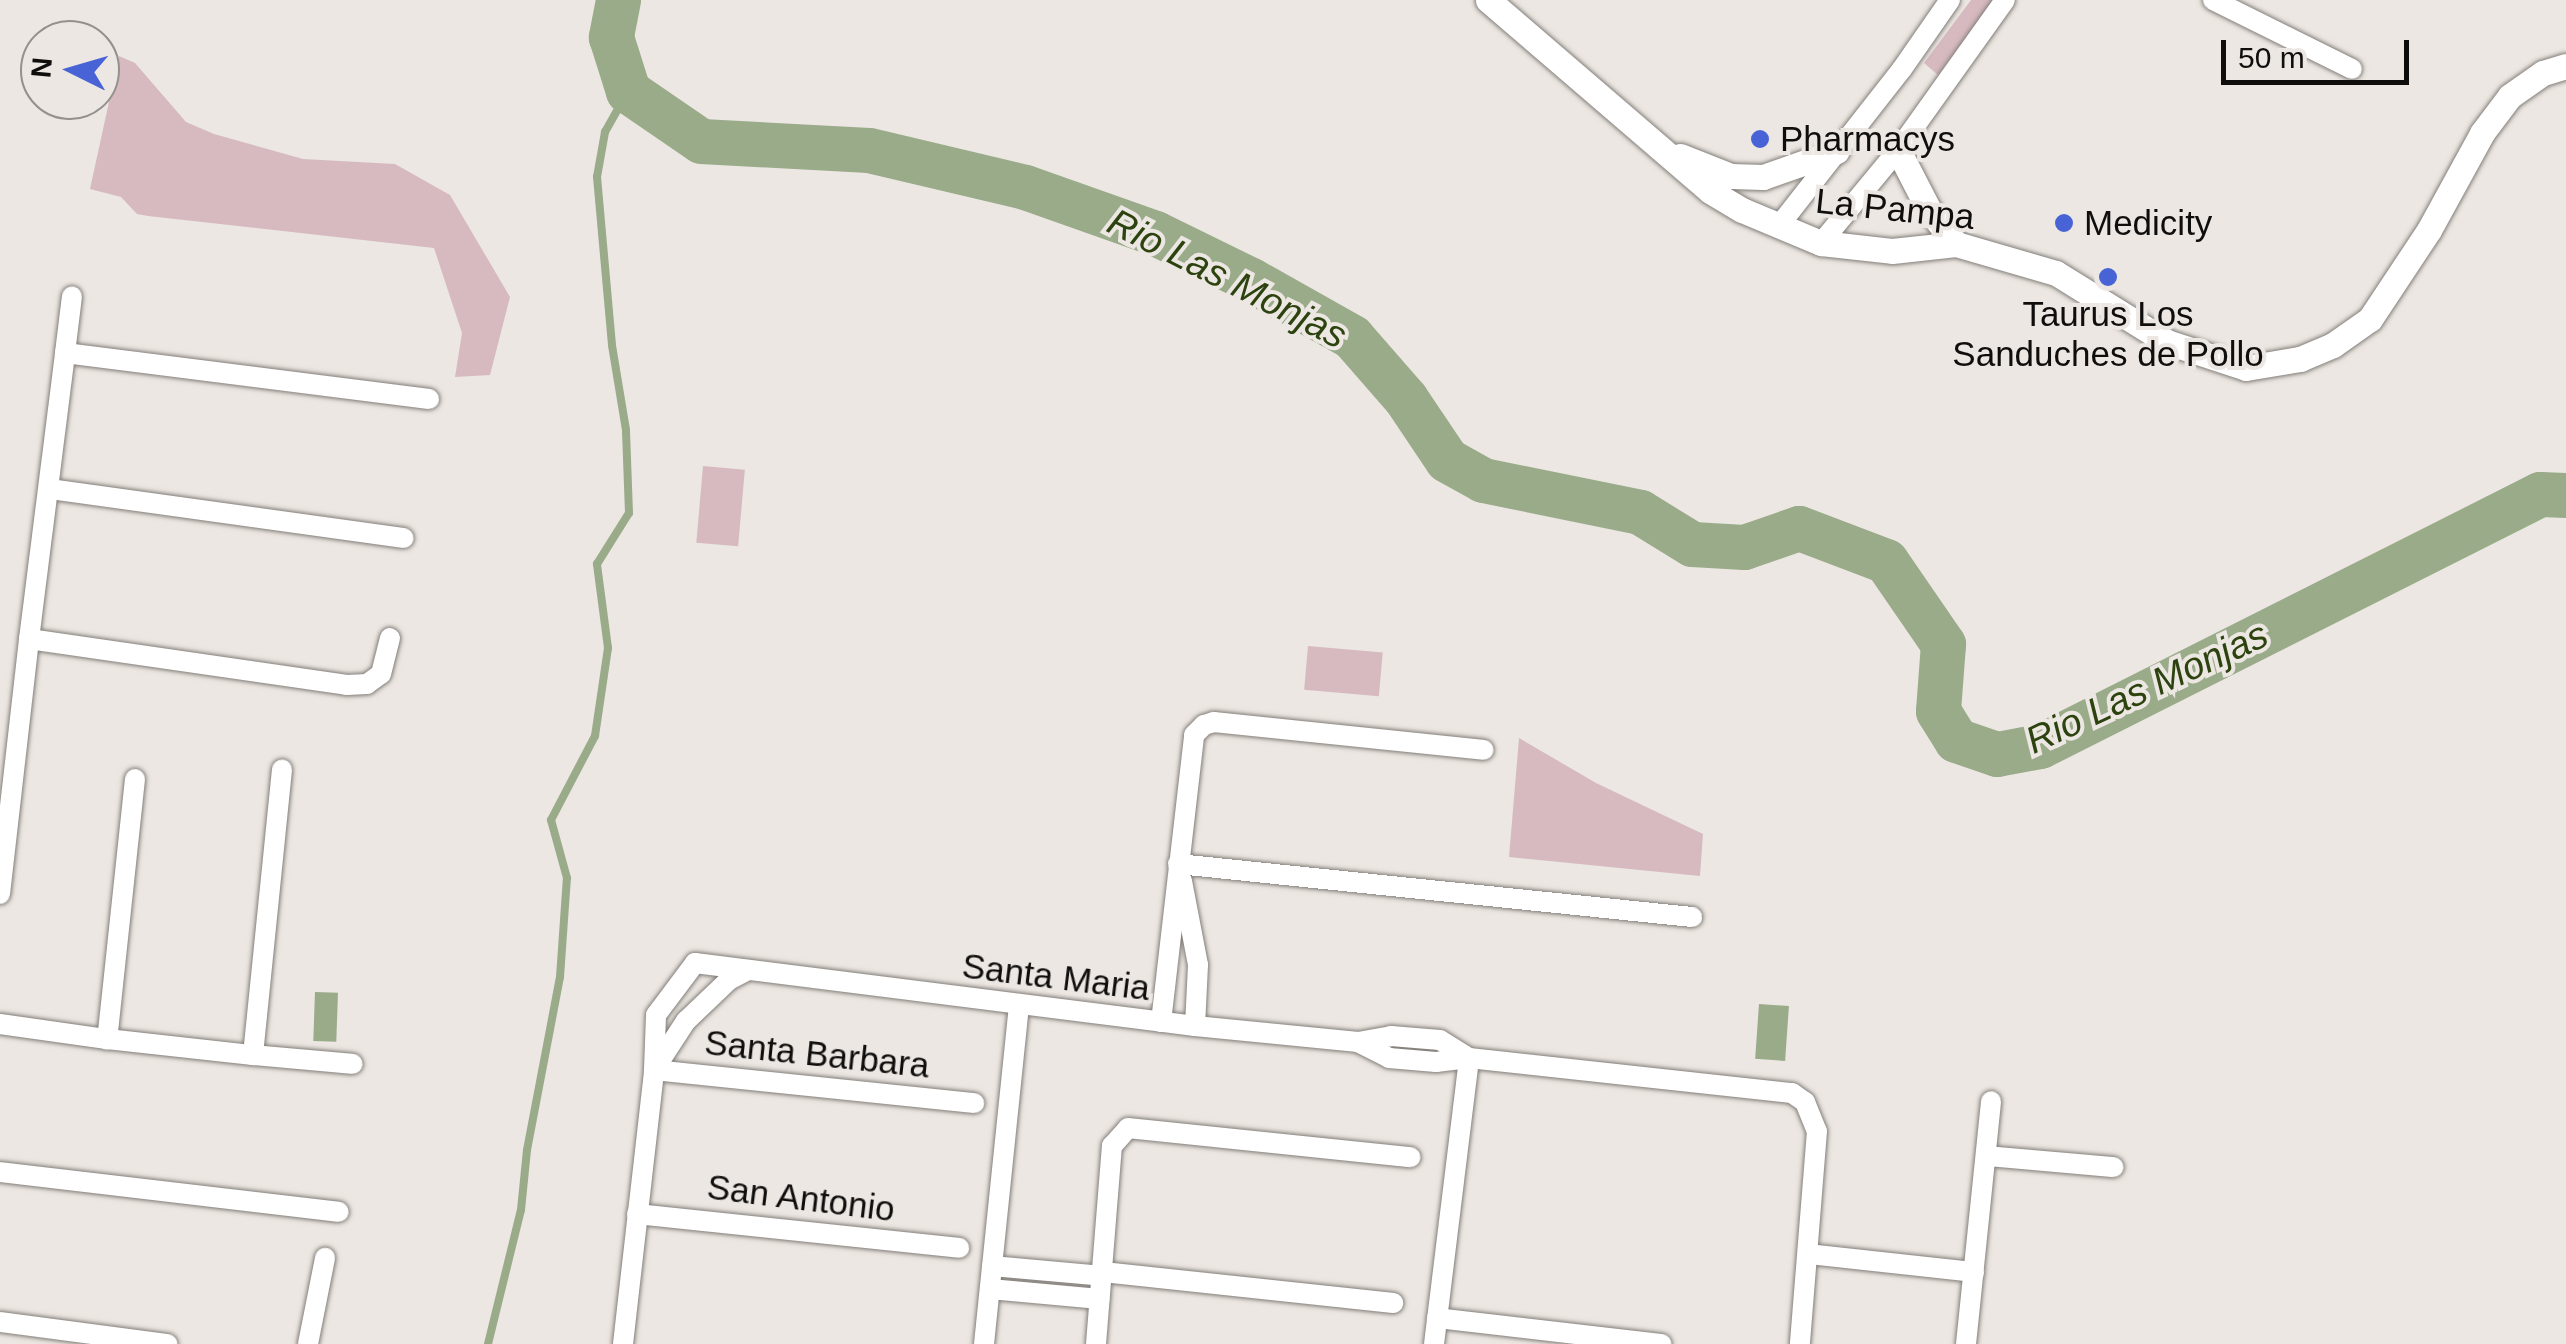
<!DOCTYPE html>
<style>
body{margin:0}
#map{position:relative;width:2566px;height:1344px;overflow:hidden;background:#ece7e2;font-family:Arial,sans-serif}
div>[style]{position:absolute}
.green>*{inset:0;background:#d6bac0;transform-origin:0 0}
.water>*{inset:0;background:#99ab89;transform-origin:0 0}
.stream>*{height:8px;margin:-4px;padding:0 4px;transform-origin:4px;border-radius:4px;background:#99ab89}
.river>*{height:45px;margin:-22.5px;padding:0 22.5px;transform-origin:22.5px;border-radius:22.5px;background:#99ab89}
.roads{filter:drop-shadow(0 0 2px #837e79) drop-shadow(0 0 2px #837e79)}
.minor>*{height:20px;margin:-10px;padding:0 10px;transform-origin:10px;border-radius:10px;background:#fff}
.tertiary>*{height:25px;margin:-12.5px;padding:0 12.5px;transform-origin:12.5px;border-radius:12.5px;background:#fff}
.dots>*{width:28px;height:28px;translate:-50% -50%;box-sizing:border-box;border:5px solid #ece7e2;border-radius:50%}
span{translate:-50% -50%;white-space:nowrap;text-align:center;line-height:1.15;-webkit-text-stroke:8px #ece7e2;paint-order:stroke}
.poi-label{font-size:35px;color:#100e0d}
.left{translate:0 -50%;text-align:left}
.street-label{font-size:35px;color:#100e0d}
.water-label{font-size:38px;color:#2c430f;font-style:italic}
.north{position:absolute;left:20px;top:20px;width:100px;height:100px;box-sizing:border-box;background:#ece7e2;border:2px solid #94908d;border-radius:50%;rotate:275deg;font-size:28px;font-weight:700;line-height:40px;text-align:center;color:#100e0d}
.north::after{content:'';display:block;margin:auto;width:35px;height:45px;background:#4763d6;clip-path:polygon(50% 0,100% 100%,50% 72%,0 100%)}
.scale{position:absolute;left:2221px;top:40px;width:188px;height:45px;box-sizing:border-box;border:5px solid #100e0d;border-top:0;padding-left:12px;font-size:30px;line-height:35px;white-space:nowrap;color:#100e0d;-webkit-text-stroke:8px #ece7e2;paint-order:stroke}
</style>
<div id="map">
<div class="green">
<i style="clip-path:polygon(1971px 0,1994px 0,1938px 75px,1924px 63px)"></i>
<i style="clip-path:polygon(119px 56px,135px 63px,186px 122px,214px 134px,303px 159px,395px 164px,450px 195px,510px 297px,490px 375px,455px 377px,462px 333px,434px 248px,148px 216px,137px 214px,121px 197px,90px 189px)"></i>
<i style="left:703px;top:466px;width:42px;height:77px;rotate:5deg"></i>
<i style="left:1308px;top:646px;width:75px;height:44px;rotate:5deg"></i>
<i style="clip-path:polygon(1519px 738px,1596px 783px,1703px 834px,1700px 876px,1509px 857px)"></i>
</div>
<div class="water">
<i style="left:315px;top:992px;width:23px;height:49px;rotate:2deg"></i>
<i style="left:1759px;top:1004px;width:30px;height:55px;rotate:4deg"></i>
</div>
<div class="stream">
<i style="left:488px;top:1344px;width:138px;rotate:-76.2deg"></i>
<i style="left:521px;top:1210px;width:60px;rotate:-84.3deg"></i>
<i style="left:527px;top:1150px;width:176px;rotate:-79.2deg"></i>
<i style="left:560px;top:977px;width:99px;rotate:-86deg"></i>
<i style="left:567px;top:878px;width:60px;rotate:-105.4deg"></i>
<i style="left:551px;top:820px;width:95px;rotate:-62.4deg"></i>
<i style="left:595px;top:736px;width:89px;rotate:-81.6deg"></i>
<i style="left:608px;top:648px;width:85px;rotate:-97.5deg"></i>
<i style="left:597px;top:564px;width:60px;rotate:-57.9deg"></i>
<i style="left:629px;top:513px;width:83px;rotate:-92.1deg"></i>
<i style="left:626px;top:430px;width:86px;rotate:-99.4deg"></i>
<i style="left:612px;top:345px;width:169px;rotate:-95.1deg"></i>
<i style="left:597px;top:177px;width:46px;rotate:-79.9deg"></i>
<i style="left:605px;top:132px;width:47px;rotate:-60.7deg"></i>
</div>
<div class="river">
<i style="left:618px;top:0;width:38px;rotate:101deg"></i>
<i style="left:611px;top:37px;width:57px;rotate:72.5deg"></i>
<i style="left:628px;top:91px;width:88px;rotate:34.4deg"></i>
<i style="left:701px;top:141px;width:168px;rotate:3.1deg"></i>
<i style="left:869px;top:150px;width:160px;rotate:13.3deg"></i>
<i style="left:1025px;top:187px;width:138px;rotate:19.5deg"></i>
<i style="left:1155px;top:233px;width:107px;rotate:26.1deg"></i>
<i style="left:1251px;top:280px;width:116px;rotate:29.4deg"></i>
<i style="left:1352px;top:337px;width:82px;rotate:48.9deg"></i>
<i style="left:1406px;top:399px;width:73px;rotate:56.1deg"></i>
<i style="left:1447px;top:460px;width:41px;rotate:29.1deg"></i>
<i style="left:1483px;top:480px;width:160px;rotate:11.5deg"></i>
<i style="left:1640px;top:512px;width:61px;rotate:31.6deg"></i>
<i style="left:1692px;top:544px;width:52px;rotate:3.3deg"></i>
<i style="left:1744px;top:547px;width:58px;rotate:-19.1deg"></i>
<i style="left:1799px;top:528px;width:93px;rotate:20.8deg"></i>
<i style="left:1886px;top:561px;width:101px;rotate:55.5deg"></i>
<i style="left:1943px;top:644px;width:67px;rotate:94.3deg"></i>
<i style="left:1938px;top:711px;width:34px;rotate:58deg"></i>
<i style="left:1956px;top:740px;width:43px;rotate:18.9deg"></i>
<i style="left:1997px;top:754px;width:44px;rotate:-10.5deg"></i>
<i style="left:2040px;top:746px;width:560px;rotate:-26.75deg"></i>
<i style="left:2540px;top:494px;width:26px;rotate:2deg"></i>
</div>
<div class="roads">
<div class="minor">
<i style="left:2213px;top:0;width:155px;rotate:26.4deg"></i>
<i style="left:1778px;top:227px;width:201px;rotate:-51.9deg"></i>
<i style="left:1902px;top:69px;width:84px;rotate:-55.2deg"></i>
<i style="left:1821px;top:243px;width:121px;rotate:-50.4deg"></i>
<i style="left:1898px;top:150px;width:184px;rotate:-54.5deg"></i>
<i style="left:65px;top:353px;width:57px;rotate:-83deg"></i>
<i style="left:50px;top:489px;width:357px;rotate:7.9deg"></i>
<i style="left:29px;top:639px;width:288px;rotate:-82.8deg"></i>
<i style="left:65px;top:353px;width:367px;rotate:7.2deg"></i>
<i style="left:135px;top:779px;width:262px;rotate:96.1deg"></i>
<i style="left:107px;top:1039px;width:147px;rotate:6.3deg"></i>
<i style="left:253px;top:1055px;width:287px;rotate:-84.2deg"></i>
<i style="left:1178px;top:864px;width:517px;rotate:5.89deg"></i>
<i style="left:1182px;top:881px;width:86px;rotate:79.2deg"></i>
<i style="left:1198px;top:965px;width:61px;rotate:92.8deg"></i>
<i style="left:0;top:894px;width:257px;rotate:-83.5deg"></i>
<i style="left:29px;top:639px;width:321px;rotate:8.2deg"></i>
<i style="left:347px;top:685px;width:20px;rotate:-3deg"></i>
<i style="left:367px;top:684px;width:17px;rotate:-36deg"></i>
<i style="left:381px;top:674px;width:37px;rotate:-76deg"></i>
<i style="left:1161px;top:1022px;width:289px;rotate:-83.4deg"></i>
<i style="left:1194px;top:735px;width:14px;rotate:-45deg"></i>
<i style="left:1204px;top:725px;width:10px;rotate:-17deg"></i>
<i style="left:1214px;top:722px;width:271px;rotate:5.9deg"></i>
<i style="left:0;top:1024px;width:108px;rotate:8deg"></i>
<i style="left:1358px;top:1042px;width:35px;rotate:27deg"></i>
<i style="left:1389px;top:1058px;width:47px;rotate:4.9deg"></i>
<i style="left:1436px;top:1062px;width:33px;rotate:-7deg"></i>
<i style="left:1469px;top:1058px;width:325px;rotate:6.2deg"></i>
<i style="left:1792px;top:1093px;width:16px;rotate:35deg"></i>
<i style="left:1805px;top:1102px;width:31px;rotate:68deg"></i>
<i style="left:1817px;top:1131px;width:214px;rotate:94.6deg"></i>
<i style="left:253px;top:1055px;width:100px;rotate:5.1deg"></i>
<i style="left:654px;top:1070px;width:322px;rotate:5.9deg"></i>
<i style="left:654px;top:1070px;width:59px;rotate:-56.9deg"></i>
<i style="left:686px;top:1021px;width:59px;rotate:-43.6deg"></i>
<i style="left:729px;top:980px;width:19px;rotate:-28deg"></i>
<i style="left:1987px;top:1156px;width:127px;rotate:5deg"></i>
<i style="left:0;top:1172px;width:341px;rotate:6.7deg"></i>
<i style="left:637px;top:1214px;width:324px;rotate:6deg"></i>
<i style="left:1808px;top:1254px;width:167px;rotate:6.2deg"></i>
<i style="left:992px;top:1266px;width:111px;rotate:5.1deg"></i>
<i style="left:1103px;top:1272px;width:292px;rotate:6.1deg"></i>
<i style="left:990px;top:1289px;width:110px;rotate:5.2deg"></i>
<i style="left:1437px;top:1318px;width:226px;rotate:6.6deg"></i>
<i style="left:0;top:1322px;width:169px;rotate:7.5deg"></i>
<i style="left:308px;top:1344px;width:88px;rotate:-78.8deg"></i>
<i style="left:623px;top:1344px;width:276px;rotate:-83.5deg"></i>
<i style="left:654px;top:1070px;width:55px;rotate:-87.9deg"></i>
<i style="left:656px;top:1015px;width:65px;rotate:-53.1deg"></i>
<i style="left:695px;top:963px;width:504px;rotate:7.18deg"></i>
<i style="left:1195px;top:1026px;width:164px;rotate:5.6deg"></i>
<i style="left:1358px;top:1042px;width:34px;rotate:-10deg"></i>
<i style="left:1391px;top:1036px;width:49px;rotate:4.7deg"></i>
<i style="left:1440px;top:1040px;width:34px;rotate:32deg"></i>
<i style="left:984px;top:1344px;width:340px;rotate:-84.1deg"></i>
<i style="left:1096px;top:1344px;width:199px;rotate:-85.4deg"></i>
<i style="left:1112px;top:1146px;width:24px;rotate:-48deg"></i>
<i style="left:1128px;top:1128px;width:284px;rotate:5.9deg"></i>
<i style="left:1434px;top:1344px;width:288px;rotate:-83deg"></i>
<i style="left:1966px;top:1344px;width:244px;rotate:-84.1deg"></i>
</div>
<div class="tertiary">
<i style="left:1488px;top:0;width:293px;rotate:40.7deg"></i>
<i style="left:1710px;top:191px;width:37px;rotate:31deg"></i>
<i style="left:1742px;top:210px;width:86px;rotate:22.7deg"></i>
<i style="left:1821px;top:243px;width:71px;rotate:6.4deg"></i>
<i style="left:1892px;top:251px;width:64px;rotate:-6.2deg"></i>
<i style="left:1956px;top:244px;width:104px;rotate:16.2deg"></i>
<i style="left:2056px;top:273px;width:131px;rotate:31.9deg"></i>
<i style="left:2167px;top:342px;width:83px;rotate:18.2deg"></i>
<i style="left:2246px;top:368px;width:55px;rotate:-9.5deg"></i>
<i style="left:2300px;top:359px;width:36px;rotate:-23deg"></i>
<i style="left:2333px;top:345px;width:45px;rotate:-35.1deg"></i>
<i style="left:2370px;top:319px;width:107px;rotate:-56.5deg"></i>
<i style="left:2429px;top:230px;width:111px;rotate:-61.3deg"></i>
<i style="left:2482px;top:133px;width:46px;rotate:-52.9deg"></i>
<i style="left:2510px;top:96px;width:40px;rotate:-34.9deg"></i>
<i style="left:2543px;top:73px;width:24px;rotate:-17deg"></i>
<i style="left:1898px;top:150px;width:68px;rotate:62.7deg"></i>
<i style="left:1929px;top:210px;width:43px;rotate:51.5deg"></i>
<i style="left:1680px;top:156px;width:55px;rotate:21.4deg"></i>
<i style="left:1731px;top:176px;width:32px;rotate:2deg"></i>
<i style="left:1763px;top:177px;width:78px;rotate:-19.4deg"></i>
</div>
</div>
<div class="dots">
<i style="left:1760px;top:139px;background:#4763d6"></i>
<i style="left:2064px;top:223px;background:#4763d6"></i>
<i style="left:2108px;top:277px;background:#4763d6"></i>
</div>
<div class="poi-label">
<span class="left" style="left:1780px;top:139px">Pharmacys</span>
<span class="left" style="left:2084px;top:223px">Medicity</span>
<span style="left:2108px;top:334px">Taurus Los<br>Sanduches de Pollo</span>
</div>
<div class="street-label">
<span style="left:1895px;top:209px;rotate:6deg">La Pampa</span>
<span style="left:1056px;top:977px;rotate:7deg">Santa Maria</span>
<span style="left:817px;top:1054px;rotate:6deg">Santa Barbara</span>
<span style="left:801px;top:1198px;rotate:7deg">San Antonio</span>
</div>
<div class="water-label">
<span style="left:1227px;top:279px;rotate:27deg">Rio Las Monjas</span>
<span style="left:2147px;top:688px;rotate:-25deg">Rio Las Monjas</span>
</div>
<div class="north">N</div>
<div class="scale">50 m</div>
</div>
